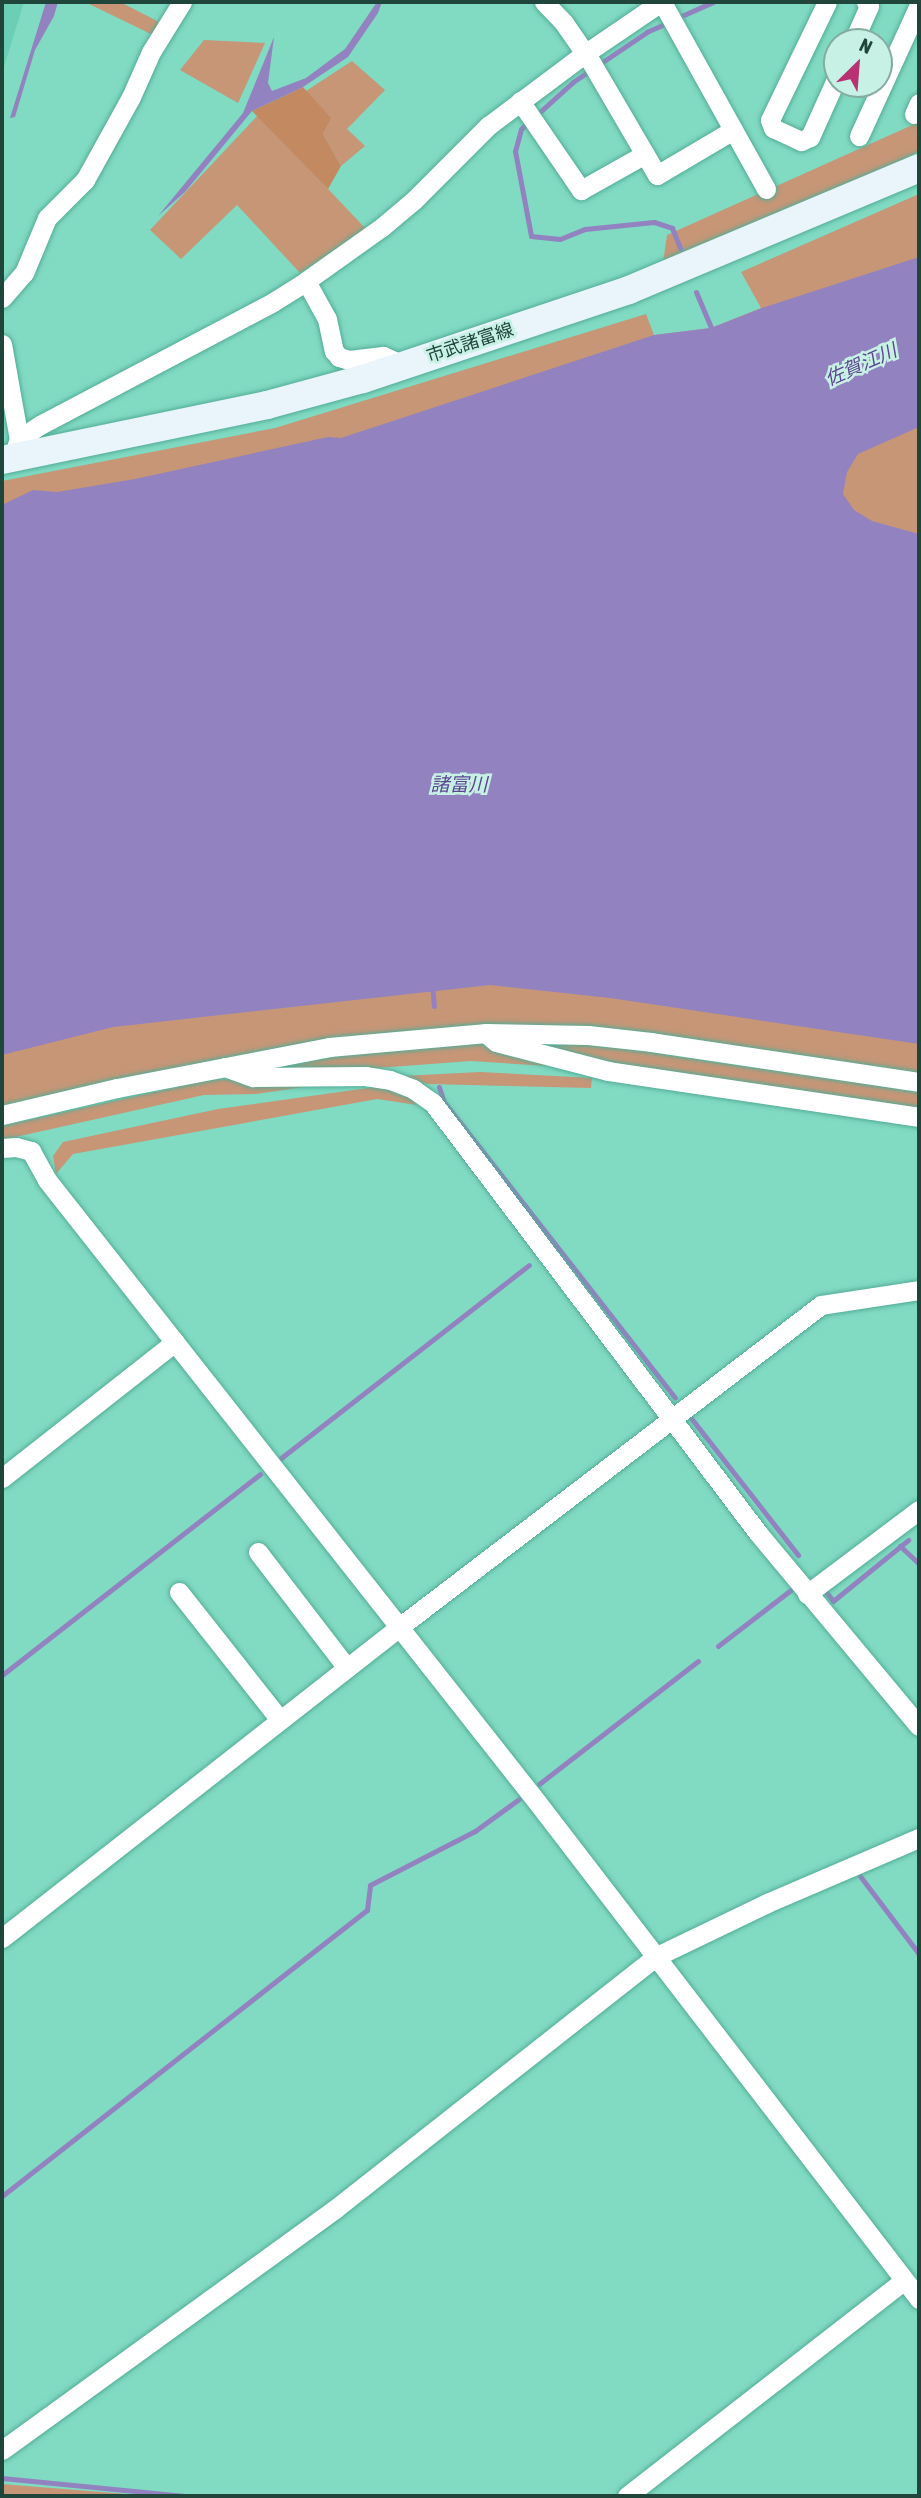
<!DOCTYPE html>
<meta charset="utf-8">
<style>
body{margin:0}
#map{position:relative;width:921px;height:2498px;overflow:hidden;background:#81dac2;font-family:"Asap Condensed","Noto Sans JP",sans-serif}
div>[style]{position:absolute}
.built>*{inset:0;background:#6acfb5}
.green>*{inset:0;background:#c69677}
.forest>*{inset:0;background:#c38961}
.water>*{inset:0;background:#9283c0}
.stream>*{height:5px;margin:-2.5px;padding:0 2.5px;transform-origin:2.5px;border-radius:2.5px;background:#9283c0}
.roads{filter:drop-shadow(0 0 2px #53ac96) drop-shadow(0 0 2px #53ac96)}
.minor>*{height:19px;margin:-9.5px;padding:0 9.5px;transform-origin:9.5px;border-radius:9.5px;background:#fff}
.secondary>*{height:28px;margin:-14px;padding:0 14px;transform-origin:14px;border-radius:14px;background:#e9f4fb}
span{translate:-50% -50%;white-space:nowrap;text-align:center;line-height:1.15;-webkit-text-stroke:5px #c7f1e4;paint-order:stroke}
.street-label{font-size:18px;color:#20453b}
.water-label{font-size:19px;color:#5c4591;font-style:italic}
.frame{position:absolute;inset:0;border:4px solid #20453b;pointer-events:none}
.north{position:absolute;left:823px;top:28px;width:70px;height:70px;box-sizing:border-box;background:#c7f1e4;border:2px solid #84aca0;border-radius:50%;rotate:25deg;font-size:19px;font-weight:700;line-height:28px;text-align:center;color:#20453b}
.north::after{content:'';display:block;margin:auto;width:24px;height:32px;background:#b73173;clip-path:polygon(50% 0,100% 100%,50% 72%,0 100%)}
</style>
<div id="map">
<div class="built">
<i style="clip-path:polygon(2px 2px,24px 2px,2px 73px)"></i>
</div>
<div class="green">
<i style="clip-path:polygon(85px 2px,120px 2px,163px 24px,155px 36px)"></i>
<i style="clip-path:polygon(204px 40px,265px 43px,238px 103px,180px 70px)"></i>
<i style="clip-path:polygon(352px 61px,385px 90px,347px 129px,365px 146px,341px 166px,323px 134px,330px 118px,306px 91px)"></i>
<i style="clip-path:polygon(258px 115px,366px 229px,300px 273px,237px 205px,181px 259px,150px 230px)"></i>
<i style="clip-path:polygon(919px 122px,919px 151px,883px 172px,663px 263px,667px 235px)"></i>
<i style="clip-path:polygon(919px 194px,919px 300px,2px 556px,2px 481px,275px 428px,646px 314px,654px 335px,711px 328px,761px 308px,741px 272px)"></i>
<i style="clip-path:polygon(919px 414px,919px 549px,870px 535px,806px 480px)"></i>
<i style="clip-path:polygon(455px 968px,919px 1019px,919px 1075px,482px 1025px,2px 1109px,2px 1026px)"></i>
<i style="clip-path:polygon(505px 1041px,600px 1045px,919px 1092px,919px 1112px,602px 1063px)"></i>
<i style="clip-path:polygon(480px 1043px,580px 1068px,471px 1061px,350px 1070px,259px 1070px,374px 1050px)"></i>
<i style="clip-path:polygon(480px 1072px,592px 1078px,591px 1088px,427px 1084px,402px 1076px)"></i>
<i style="clip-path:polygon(212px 1079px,331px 1083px,256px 1094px,204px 1095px,2px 1140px,2px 1126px)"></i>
<i style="clip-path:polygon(382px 1086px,411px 1095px,417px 1105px,377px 1099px,73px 1154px,56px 1174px,53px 1156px,63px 1142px,218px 1109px)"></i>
<i style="clip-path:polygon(2px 2484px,151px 2496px,2px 2496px)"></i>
</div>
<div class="forest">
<i style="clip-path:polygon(303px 87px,331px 118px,323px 134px,341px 166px,328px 189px,252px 111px)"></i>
</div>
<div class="water">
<i style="clip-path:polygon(46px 2px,58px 2px,54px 16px,35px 50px,15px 117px,10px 118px)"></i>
<i style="clip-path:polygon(377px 2px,382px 2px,378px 13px,348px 57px,303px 87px,252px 111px,185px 192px,158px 216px,243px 113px,274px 37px,268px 83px,272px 91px,306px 78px,345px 49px)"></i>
<i style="clip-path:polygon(919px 257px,919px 427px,858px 454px,847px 472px,843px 494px,854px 510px,872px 521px,919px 534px,919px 1044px,610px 998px,490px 985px,113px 1027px,2px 1055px,2px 505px,33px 490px,57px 492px,135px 479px,328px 437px,341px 438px,654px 335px,711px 328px,762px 308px)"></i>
</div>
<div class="stream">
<i style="left:677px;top:18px;width:39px;rotate:-24deg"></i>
<i style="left:669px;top:22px;width:24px;rotate:156deg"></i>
<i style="left:647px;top:32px;width:89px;rotate:146deg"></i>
<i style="left:573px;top:82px;width:70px;rotate:137.9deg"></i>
<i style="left:521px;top:129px;width:23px;rotate:105deg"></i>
<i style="left:515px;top:151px;width:86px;rotate:79.3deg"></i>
<i style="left:531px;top:236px;width:29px;rotate:6deg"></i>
<i style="left:560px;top:239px;width:27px;rotate:-22deg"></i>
<i style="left:585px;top:229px;width:69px;rotate:-5.8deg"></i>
<i style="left:654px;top:222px;width:19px;rotate:18deg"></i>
<i style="left:672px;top:228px;width:22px;rotate:68deg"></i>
<i style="left:696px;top:292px;width:39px;rotate:67deg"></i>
<i style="left:432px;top:984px;width:22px;rotate:85deg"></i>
<i style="left:439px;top:1087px;width:16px;rotate:72deg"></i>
<i style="left:444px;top:1102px;width:375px;rotate:52deg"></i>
<i style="left:691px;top:1418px;width:174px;rotate:52deg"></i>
<i style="left:281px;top:1458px;width:314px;rotate:-37.9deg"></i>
<i style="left:900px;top:1546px;width:26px;rotate:43deg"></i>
<i style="left:827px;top:1593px;width:10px;rotate:53deg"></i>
<i style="left:833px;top:1601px;width:97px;rotate:-39.1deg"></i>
<i style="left:718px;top:1646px;width:93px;rotate:-37.6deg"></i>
<i style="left:2px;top:1675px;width:327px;rotate:-37.9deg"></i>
<i style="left:539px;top:1784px;width:201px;rotate:-37.7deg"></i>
<i style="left:860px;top:1876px;width:98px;rotate:52.9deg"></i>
<i style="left:2px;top:2196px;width:464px;rotate:-38.1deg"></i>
<i style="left:367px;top:1910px;width:25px;rotate:-83deg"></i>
<i style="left:370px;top:1885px;width:118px;rotate:-27.2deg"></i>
<i style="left:475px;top:1831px;width:54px;rotate:-36deg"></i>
<i style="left:2px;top:2478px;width:186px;rotate:5.6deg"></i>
</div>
<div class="roads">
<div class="minor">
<i style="left:544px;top:2px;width:29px;rotate:46deg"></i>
<i style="left:564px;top:23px;width:47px;rotate:55.3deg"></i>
<i style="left:591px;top:62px;width:131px;rotate:59.7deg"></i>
<i style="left:657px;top:175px;width:88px;rotate:-30.6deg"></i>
<i style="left:662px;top:2px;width:214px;rotate:60.9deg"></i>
<i style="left:827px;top:2px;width:131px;rotate:115.8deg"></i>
<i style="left:770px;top:120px;width:9px;rotate:69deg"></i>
<i style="left:773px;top:128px;width:31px;rotate:25deg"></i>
<i style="left:801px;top:141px;width:10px;rotate:-24deg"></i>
<i style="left:810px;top:137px;width:66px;rotate:-65.8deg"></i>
<i style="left:853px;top:42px;width:39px;rotate:-66deg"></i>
<i style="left:869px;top:6px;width:5px;rotate:-127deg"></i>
<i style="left:520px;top:101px;width:108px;rotate:55.6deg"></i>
<i style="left:581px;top:190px;width:73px;rotate:-29.4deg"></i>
<i style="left:914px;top:114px;width:12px;rotate:-66deg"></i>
<i style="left:859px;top:136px;width:144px;rotate:-65.4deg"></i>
<i style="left:306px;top:281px;width:43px;rotate:61.1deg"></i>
<i style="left:327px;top:319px;width:33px;rotate:78deg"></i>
<i style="left:334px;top:351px;width:8px;rotate:50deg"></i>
<i style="left:339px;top:357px;width:10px;rotate:17deg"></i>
<i style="left:349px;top:360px;width:34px;rotate:-7deg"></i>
<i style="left:383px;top:356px;width:12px;rotate:24deg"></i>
<i style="left:394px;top:361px;width:8px;rotate:50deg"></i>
<i style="left:2px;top:298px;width:33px;rotate:-49deg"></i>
<i style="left:24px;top:273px;width:60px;rotate:-67.3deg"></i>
<i style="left:47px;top:218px;width:54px;rotate:-45deg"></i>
<i style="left:85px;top:180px;width:95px;rotate:-61deg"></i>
<i style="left:131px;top:97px;width:49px;rotate:-66deg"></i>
<i style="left:151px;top:52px;width:59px;rotate:-58.2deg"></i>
<i style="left:2px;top:344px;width:97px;rotate:79.9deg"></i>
<i style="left:13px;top:457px;width:19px;rotate:-72deg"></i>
<i style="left:19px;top:439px;width:25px;rotate:-34deg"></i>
<i style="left:40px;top:425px;width:263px;rotate:-27.8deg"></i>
<i style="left:273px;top:302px;width:39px;rotate:-32deg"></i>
<i style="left:306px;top:281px;width:93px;rotate:-35.4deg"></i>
<i style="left:382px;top:227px;width:42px;rotate:-40.2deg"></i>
<i style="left:414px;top:200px;width:105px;rotate:-45deg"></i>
<i style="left:488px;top:126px;width:119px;rotate:-36.8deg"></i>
<i style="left:583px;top:55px;width:94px;rotate:-34.2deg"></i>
<i style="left:489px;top:1036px;width:9px;rotate:41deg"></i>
<i style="left:496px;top:1042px;width:116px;rotate:14.5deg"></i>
<i style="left:608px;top:1071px;width:314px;rotate:8.4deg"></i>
<i style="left:225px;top:1067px;width:30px;rotate:20deg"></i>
<i style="left:253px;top:1077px;width:112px;rotate:-0.5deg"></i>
<i style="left:365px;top:1076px;width:25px;rotate:9deg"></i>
<i style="left:390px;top:1080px;width:25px;rotate:21deg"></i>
<i style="left:413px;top:1089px;width:24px;rotate:35deg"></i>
<i style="left:433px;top:1103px;width:539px;rotate:52.92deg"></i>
<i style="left:758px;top:1533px;width:251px;rotate:50.2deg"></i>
<i style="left:2px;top:1115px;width:118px;rotate:-13.2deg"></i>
<i style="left:117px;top:1088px;width:216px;rotate:-10.9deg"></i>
<i style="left:329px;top:1047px;width:158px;rotate:-5.1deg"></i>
<i style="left:486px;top:1033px;width:102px;rotate:1.1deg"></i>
<i style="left:588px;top:1035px;width:63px;rotate:6.3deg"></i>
<i style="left:651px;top:1042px;width:271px;rotate:8.5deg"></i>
<i style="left:2px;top:1148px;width:14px;rotate:-4deg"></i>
<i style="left:16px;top:1147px;width:16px;rotate:15deg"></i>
<i style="left:31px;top:1151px;width:33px;rotate:61deg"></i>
<i style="left:47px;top:1180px;width:792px;rotate:51.77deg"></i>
<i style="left:537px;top:1802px;width:627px;rotate:52.45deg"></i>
<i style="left:2px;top:1478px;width:220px;rotate:-38.2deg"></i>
<i style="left:258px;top:1552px;width:146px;rotate:52.5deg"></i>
<i style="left:179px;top:1592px;width:163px;rotate:51.7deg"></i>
<i style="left:807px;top:1594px;width:140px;rotate:-36.9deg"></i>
<i style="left:2px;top:1938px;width:503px;rotate:-38.05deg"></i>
<i style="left:398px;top:1628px;width:532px;rotate:-37.37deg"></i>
<i style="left:821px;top:1305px;width:99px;rotate:-8.7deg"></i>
<i style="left:2px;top:2450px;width:411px;rotate:-35.9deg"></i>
<i style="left:335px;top:2209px;width:407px;rotate:-38.2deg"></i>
<i style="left:655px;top:1957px;width:124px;rotate:-25.7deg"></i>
<i style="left:767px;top:1903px;width:165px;rotate:-23.2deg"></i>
<i style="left:627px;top:2496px;width:351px;rotate:-37.9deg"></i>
</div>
<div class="secondary">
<i style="left:2px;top:460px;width:271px;rotate:-11.7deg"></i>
<i style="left:267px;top:405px;width:99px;rotate:-15.2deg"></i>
<i style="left:363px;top:379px;width:280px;rotate:-18.5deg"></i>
<i style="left:629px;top:290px;width:315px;rotate:-22.8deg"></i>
</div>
</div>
<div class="street-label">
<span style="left:470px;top:343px;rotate:-18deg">市武諸富線</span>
</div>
<div class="water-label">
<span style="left:861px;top:365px;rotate:-24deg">佐賀江川</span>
<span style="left:459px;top:785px">諸富川</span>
</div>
<div class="frame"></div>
<div class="north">N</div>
</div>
